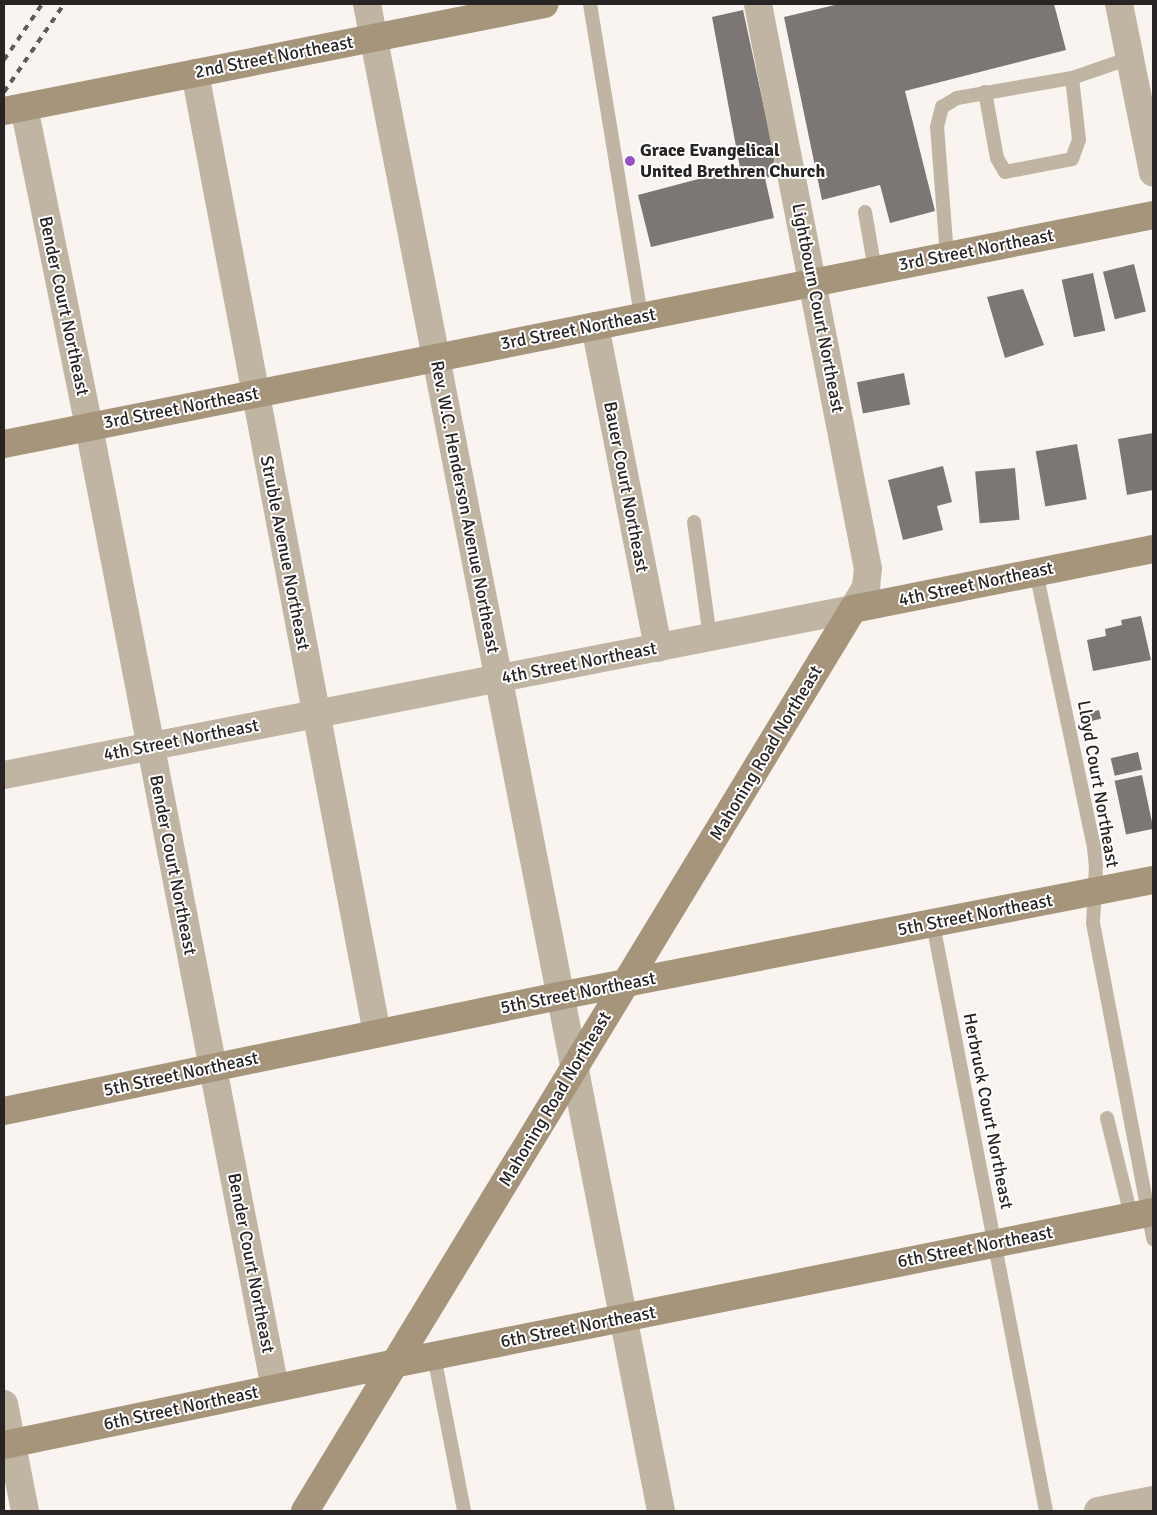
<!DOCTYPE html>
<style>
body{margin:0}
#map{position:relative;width:1157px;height:1515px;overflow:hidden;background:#f9f4f0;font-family:Signika,sans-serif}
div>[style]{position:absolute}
.building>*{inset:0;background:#7c7674;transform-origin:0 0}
.lane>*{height:14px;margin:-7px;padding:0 7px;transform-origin:7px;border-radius:7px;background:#c0b5a3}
.street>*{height:28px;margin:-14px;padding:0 14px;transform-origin:14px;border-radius:14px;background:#c0b5a3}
.secondary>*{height:28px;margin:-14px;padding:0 14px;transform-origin:14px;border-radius:14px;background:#a6957b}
.rail>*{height:4px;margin-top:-2px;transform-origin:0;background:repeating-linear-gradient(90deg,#5e5b59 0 6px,transparent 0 12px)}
.dots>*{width:14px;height:14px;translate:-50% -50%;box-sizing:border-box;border:2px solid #fff;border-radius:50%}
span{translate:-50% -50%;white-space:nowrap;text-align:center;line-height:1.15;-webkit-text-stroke:4px #fff;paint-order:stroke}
.street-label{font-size:18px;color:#272423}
.poi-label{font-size:18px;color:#272423;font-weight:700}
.left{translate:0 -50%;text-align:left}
.frame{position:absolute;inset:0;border:5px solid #272423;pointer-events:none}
</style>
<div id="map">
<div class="building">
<i style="clip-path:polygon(839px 4px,1054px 4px,1066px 50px,905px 91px,935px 211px,890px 223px,880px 185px,822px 200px,784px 17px)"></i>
<i style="clip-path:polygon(743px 10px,775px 158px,769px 177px,765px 178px,774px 218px,651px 247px,638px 195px,740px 168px,712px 17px)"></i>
<i style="left:1134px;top:264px;width:49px;height:32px;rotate:76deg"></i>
<i style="left:1093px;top:273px;width:59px;height:32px;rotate:78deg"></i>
<i style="clip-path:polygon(1023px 289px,1044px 345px,1005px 358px,987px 297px)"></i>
<i style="left:904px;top:373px;width:32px;height:48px;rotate:79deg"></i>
<i style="clip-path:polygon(1153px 433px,1153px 490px,1127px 495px,1118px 439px)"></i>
<i style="left:1077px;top:444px;width:56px;height:42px;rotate:80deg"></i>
<i style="clip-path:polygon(943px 466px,952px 502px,937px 506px,943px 530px,903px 540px,888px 480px)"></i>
<i style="left:1015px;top:468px;width:52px;height:40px;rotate:85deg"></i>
<i style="clip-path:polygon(1141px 616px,1151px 660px,1093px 671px,1087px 640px,1106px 636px,1105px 629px,1122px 625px,1121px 620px)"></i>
<i style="left:1099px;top:710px;width:9px;height:12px;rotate:77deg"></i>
<i style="left:1138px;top:752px;width:18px;height:28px;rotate:77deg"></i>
<i style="left:1142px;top:775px;width:55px;height:28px;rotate:78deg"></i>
</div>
<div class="lane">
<i style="left:590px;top:4px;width:316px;rotate:80.7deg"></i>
<i style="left:985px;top:92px;width:67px;rotate:79.7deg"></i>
<i style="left:997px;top:158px;width:16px;rotate:60deg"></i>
<i style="left:1005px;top:172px;width:68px;rotate:-11deg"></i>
<i style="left:1072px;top:159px;width:20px;rotate:-70deg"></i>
<i style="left:1079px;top:140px;width:62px;rotate:-96.4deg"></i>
<i style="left:865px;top:212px;width:59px;rotate:80.2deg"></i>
<i style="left:947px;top:256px;width:129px;rotate:-94.4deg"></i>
<i style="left:937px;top:127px;width:21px;rotate:-76deg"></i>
<i style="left:942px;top:107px;width:17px;rotate:-31deg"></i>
<i style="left:957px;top:98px;width:117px;rotate:-9.9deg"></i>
<i style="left:1072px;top:78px;width:61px;rotate:-19deg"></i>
<i style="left:694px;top:522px;width:117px;rotate:82.1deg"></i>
<i style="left:1036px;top:572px;width:282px;rotate:78.1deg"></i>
<i style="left:1094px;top:848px;width:18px;rotate:84deg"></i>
<i style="left:1096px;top:866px;width:57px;rotate:93deg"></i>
<i style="left:1093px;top:923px;width:322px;rotate:79.2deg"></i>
<i style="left:933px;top:924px;width:598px;rotate:79.1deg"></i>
<i style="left:1107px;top:1118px;width:101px;rotate:76.2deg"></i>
<i style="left:434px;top:1356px;width:158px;rotate:79deg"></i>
</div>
<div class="street">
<i style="left:367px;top:4px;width:1535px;rotate:78.96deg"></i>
<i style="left:1119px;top:4px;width:172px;rotate:78.6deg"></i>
<i style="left:195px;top:73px;width:977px;rotate:79.27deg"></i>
<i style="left:24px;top:107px;width:327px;rotate:78.5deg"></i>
<i style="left:89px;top:427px;width:979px;rotate:79.05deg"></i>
<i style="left:595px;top:326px;width:328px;rotate:78.9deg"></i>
<i style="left:4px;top:775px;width:865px;rotate:-11.06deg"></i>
<i style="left:853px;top:609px;width:26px;rotate:-59deg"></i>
<i style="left:866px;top:587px;width:18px;rotate:-84deg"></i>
<i style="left:868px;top:569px;width:576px;rotate:-101.02deg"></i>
<i style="left:4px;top:1404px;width:109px;rotate:78.9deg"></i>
<i style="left:1098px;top:1511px;width:56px;rotate:-11.3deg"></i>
</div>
<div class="secondary">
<i style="left:4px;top:111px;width:551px;rotate:-11.19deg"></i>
<i style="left:4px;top:444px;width:1172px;rotate:-11.27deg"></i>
<i style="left:4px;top:1111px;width:567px;rotate:-11.71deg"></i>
<i style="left:559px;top:996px;width:605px;rotate:-11.05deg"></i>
<i style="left:4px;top:1445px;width:397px;rotate:-11.8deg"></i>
<i style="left:393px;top:1364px;width:775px;rotate:-11.31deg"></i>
<i style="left:305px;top:1511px;width:1055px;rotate:-58.72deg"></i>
<i style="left:853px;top:609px;width:306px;rotate:-11.3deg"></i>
</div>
<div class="rail">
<i style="left:4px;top:60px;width:68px;rotate:-55.8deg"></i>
<i style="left:4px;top:92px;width:107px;rotate:-55.7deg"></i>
</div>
<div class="dots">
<i style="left:630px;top:161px;background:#9851c5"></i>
</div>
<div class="street-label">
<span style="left:274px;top:57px;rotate:-11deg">2nd Street Northeast</span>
<span style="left:976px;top:250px;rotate:-11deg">3rd Street Northeast</span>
<span style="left:64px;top:306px;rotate:78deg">Bender Court Northeast</span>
<span style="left:818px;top:308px;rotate:79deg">Lightbourn Court Northeast</span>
<span style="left:578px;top:329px;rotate:-11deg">3rd Street Northeast</span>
<span style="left:181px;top:408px;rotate:-11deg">3rd Street Northeast</span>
<span style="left:626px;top:487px;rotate:79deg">Bauer Court Northeast</span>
<span style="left:465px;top:507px;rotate:79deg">Rev. W.C. Henderson Avenue Northeast</span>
<span style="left:285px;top:553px;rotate:79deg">Struble Avenue Northeast</span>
<span style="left:976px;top:584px;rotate:-12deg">4th Street Northeast</span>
<span style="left:579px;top:663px;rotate:-11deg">4th Street Northeast</span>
<span style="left:181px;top:740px;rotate:-11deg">4th Street Northeast</span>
<span style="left:766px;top:753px;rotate:-59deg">Mahoning Road Northeast</span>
<span style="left:1098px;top:784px;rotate:80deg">Lloyd Court Northeast</span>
<span style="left:173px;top:865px;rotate:79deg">Bender Court Northeast</span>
<span style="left:975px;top:915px;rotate:-11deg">5th Street Northeast</span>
<span style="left:578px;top:993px;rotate:-11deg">5th Street Northeast</span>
<span style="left:181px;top:1074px;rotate:-12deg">5th Street Northeast</span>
<span style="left:555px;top:1099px;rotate:-59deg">Mahoning Road Northeast</span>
<span style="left:988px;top:1111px;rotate:79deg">Herbruck Court Northeast</span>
<span style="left:975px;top:1247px;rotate:-11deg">6th Street Northeast</span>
<span style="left:251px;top:1263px;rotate:79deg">Bender Court Northeast</span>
<span style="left:578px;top:1327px;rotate:-11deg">6th Street Northeast</span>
<span style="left:181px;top:1408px;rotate:-12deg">6th Street Northeast</span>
</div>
<div class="poi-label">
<span class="left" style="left:640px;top:161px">Grace Evangelical<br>United Brethren Church</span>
</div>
<div class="frame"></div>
</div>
